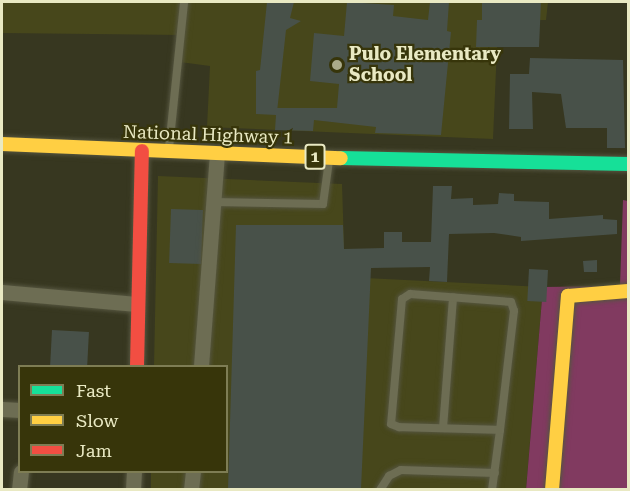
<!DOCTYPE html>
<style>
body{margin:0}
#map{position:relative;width:630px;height:491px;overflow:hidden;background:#373720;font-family:"Roboto Serif",serif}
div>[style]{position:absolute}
.built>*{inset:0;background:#47471b}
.green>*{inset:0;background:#813a60}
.building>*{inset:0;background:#485149;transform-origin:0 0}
.roads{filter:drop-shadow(0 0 2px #55553f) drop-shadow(0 0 2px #55553f)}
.lane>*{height:8px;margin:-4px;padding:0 4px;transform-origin:4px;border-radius:4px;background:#6d6d53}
.street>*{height:15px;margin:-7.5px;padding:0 7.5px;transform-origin:7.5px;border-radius:7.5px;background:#6d6d53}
.fast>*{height:14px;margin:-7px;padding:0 7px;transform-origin:7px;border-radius:7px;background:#16e098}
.slow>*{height:14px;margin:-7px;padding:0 7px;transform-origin:7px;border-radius:7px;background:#ffcf43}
.jam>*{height:14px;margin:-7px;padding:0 7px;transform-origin:7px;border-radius:7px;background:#f24e42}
.dots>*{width:16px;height:16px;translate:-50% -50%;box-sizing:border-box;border:3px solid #37350a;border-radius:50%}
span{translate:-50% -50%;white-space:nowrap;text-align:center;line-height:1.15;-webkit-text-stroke:4.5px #37350a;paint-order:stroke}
.shield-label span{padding:2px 4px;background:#37350a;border:2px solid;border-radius:4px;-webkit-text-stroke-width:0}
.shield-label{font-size:16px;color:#e9e9c3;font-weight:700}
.poi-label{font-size:18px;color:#e9e9c3;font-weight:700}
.left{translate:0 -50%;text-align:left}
.street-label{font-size:18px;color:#e9e9c3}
.frame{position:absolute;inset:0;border:3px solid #e9e9c3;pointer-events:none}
.legend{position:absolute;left:18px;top:365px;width:210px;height:108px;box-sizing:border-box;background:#37350a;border:2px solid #7e7d54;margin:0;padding:8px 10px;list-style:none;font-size:18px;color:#e9e9c3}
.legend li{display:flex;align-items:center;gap:12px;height:30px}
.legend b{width:30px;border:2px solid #7e7d54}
</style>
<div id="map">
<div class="built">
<i style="clip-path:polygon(2px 2px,548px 2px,546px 20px,539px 20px,539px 47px,497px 47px,493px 139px,207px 127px,210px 66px,180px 62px,184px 35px,2px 33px)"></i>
<i style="clip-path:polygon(158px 176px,342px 184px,345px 277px,543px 287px,526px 489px,151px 490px,151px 472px,226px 472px,226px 366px,154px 366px)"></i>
</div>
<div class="green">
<i style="clip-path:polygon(623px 200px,628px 201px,628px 489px,526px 490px,543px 287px,620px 286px)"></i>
</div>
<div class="building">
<i style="clip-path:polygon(267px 2px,294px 2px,290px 18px,301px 21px,286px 30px,277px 112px,277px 108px,337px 108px,339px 84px,310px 81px,314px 33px,344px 36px,347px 2px,394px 5px,393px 16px,428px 20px,430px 2px,449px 2px,447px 31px,451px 32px,441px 135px,375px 133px,376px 127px,314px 120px,313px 131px,275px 130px,276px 115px,256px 114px,256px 71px,260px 70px)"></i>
<i style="clip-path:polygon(482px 2px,541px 2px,539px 47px,476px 47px,477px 20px,482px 20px)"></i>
<i style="clip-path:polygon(530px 58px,623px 60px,625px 148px,607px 148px,607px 128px,566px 128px,561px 94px,532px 92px,533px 129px,509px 129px,510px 74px,529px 74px)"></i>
<i style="clip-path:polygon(433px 186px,452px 186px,451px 199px,473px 198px,473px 205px,498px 204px,499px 193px,514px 194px,514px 201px,549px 202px,549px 219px,603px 215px,603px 219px,617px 220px,617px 234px,521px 241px,521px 237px,494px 233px,449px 234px,447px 282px,429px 281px,430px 267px,371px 268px,361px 489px,228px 489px,236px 225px,343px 225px,344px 249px,384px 248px,384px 232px,402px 232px,402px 242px,431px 242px)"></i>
<i style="left:171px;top:209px;width:32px;height:54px;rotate:2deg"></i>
<i style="clip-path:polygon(597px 260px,597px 272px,584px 272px,583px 261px)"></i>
<i style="left:529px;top:269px;width:19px;height:32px;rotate:3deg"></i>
<i style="left:52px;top:330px;width:37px;height:36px;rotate:3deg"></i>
</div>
<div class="roads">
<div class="lane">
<i style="left:169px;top:148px;width:147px;rotate:-84.1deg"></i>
<i style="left:214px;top:202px;width:109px;rotate:1.1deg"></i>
<i style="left:323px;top:204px;width:43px;rotate:-82.1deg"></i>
<i style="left:443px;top:428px;width:131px;rotate:-85.6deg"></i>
<i style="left:380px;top:490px;width:17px;rotate:-57deg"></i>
<i style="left:389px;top:476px;width:13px;rotate:-27deg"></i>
<i style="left:401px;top:470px;width:94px;rotate:1.8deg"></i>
<i style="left:492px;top:490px;width:61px;rotate:-82.4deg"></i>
<i style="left:500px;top:430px;width:120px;rotate:-83.3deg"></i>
<i style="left:514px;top:311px;width:9px;rotate:-108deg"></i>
<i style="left:511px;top:302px;width:101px;rotate:-175.5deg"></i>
<i style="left:410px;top:294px;width:9px;rotate:148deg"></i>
<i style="left:402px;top:299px;width:125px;rotate:95deg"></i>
<i style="left:391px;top:424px;width:9px;rotate:21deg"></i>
<i style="left:399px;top:427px;width:101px;rotate:1.7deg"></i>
</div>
<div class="street">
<i style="left:2px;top:292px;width:135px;rotate:5.1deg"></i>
<i style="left:201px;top:366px;width:212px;rotate:-85.7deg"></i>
<i style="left:2px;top:409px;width:18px;rotate:3deg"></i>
<i style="left:19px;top:490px;width:18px;rotate:-84deg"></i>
<i style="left:133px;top:490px;width:18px;rotate:-87deg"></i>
<i style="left:191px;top:490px;width:18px;rotate:-84deg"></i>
</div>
<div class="fast">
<i style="left:341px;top:158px;width:287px;rotate:1.2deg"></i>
</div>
<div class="slow">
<i style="left:2px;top:144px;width:339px;rotate:2.4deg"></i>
<i style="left:552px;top:490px;width:195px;rotate:-85.3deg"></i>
<i style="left:568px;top:296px;width:60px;rotate:-4.8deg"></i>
</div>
<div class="jam">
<i style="left:137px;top:366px;width:215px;rotate:-88.7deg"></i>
</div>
</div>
<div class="dots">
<i style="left:337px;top:65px;background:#abab8a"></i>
</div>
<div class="shield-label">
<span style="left:315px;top:157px">1</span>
</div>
<div class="poi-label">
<span class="left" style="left:349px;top:65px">Pulo Elementary<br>School</span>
</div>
<div class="street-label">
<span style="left:208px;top:135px;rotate:2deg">National Highway 1</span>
</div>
<div class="frame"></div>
<ul class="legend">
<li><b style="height:8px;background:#16e098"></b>Fast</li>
<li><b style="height:8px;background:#ffcf43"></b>Slow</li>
<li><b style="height:8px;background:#f24e42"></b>Jam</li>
</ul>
</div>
